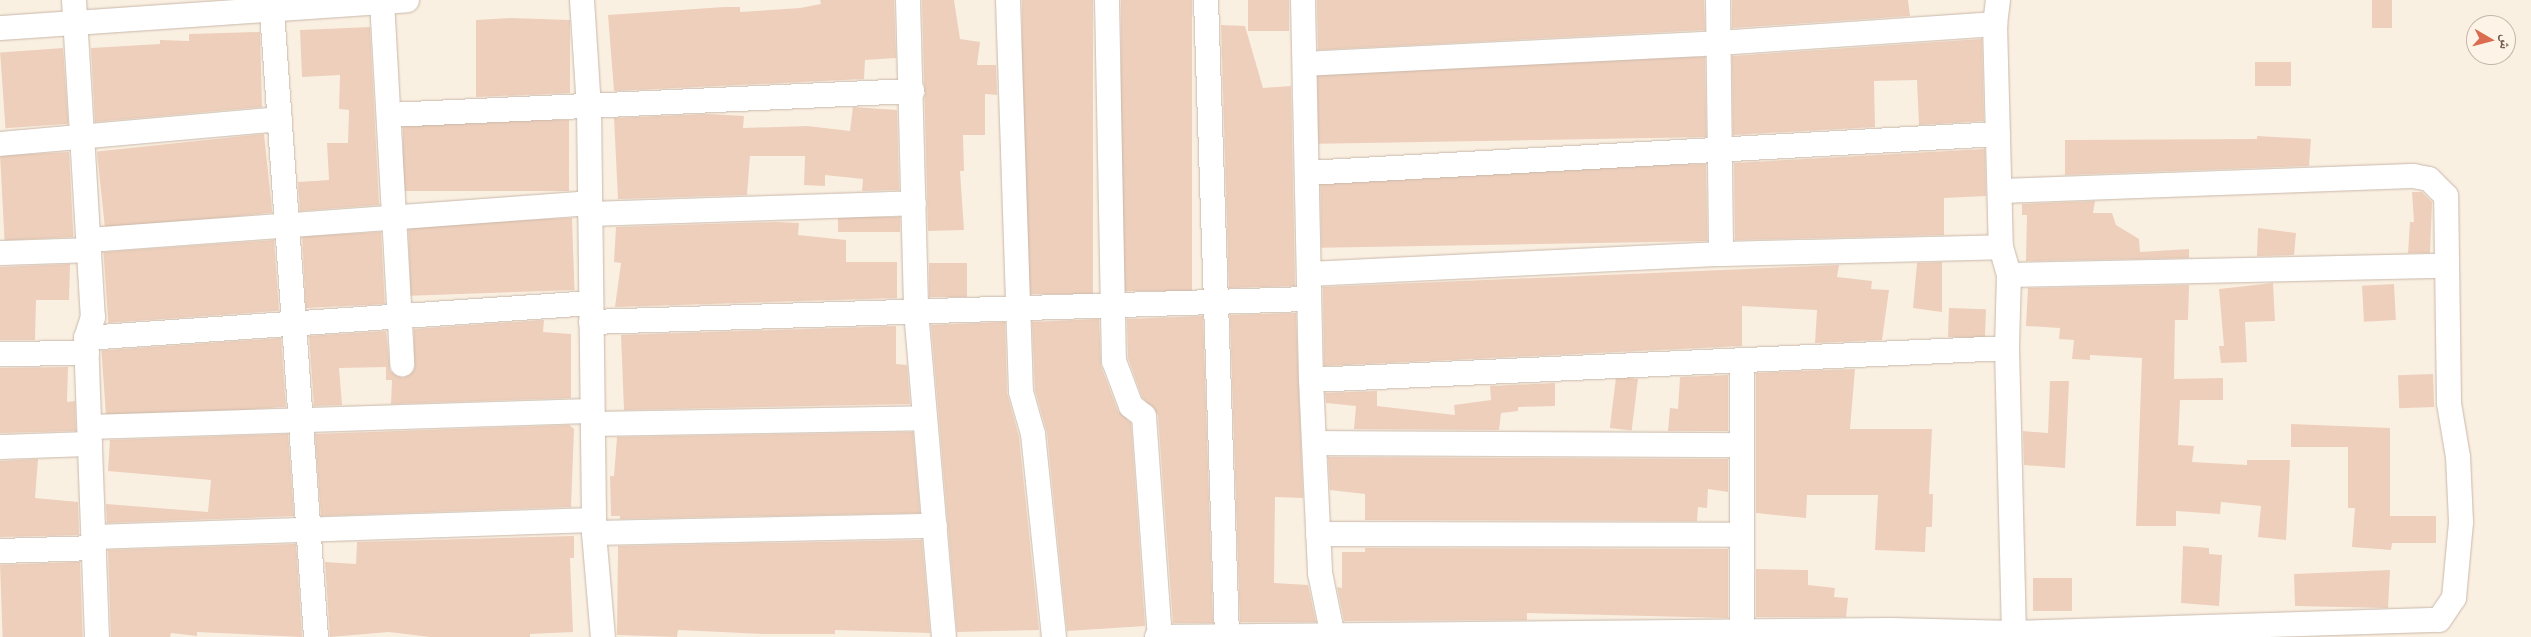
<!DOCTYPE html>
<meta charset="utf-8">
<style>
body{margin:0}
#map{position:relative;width:2531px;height:637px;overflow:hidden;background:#faf0e2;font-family:"Alegreya Sans","Noto Naskh Arabic",sans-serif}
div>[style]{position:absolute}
.building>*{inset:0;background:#edcfbc;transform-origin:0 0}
.roads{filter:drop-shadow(0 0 1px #c9b8aa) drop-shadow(0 0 1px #c9b8aa)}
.minor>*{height:24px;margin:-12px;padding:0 12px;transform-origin:12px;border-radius:12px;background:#fff}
span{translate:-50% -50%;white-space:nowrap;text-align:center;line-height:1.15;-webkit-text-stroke:4px #fdf4e7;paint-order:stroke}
.north{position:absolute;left:2466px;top:15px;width:50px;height:50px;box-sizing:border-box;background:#fdf4e7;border:1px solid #c4b5a9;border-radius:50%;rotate:98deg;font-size:14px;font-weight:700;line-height:20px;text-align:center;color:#6f574b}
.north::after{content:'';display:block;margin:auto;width:18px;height:22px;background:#db6c50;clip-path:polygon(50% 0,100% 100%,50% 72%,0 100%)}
</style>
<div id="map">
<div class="building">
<i style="clip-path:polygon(820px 0,894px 0,896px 58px,865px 60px,864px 79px,614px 91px,608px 15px,724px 7px,740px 7px,740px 12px,800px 8px,821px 4px)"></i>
<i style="clip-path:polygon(922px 0,954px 0,960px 39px,980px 42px,977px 65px,996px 65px,997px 95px,985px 94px,985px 135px,963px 135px,964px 171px,960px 171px,964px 230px,928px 231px)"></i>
<i style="left:1022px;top:0;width:71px;height:294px"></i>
<i style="left:1121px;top:0;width:71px;height:291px"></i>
<i style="left:1248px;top:0;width:41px;height:31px"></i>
<i style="clip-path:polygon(1317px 0,1704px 0,1705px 30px,1318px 50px)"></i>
<i style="clip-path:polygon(1732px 0,1908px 0,1910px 16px,1732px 28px)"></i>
<i style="left:2372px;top:0;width:20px;height:28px"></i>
<i style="clip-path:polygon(511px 18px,570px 20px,570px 93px,476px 97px,476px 20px)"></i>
<i style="clip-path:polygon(1221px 25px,1245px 26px,1263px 88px,1291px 86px,1295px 286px,1229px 288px)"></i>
<i style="clip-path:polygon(370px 27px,379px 205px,300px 211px,298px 182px,329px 180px,327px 143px,348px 143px,349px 110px,339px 109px,340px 75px,302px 77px,300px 30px)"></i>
<i style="clip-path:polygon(260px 32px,262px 107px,95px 122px,91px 48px,160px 44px,160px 40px,189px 41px,189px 34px)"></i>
<i style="clip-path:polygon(1982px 39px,1984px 121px,1919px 125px,1917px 80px,1874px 81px,1875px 127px,1733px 135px,1732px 56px)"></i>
<i style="left:63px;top:48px;width:76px;height:63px;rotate:86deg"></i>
<i style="left:1705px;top:57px;width:80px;height:388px;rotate:89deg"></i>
<i style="left:2255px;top:62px;width:36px;height:24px"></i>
<i style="clip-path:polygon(853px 107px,897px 110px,899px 190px,862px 191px,863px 179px,825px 175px,825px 186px,804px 185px,805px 156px,750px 156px,747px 195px,618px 199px,614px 118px,708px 114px,744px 116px,743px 128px,807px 126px,850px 131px)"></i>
<i style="left:569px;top:120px;width:71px;height:166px;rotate:90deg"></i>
<i style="left:264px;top:134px;width:79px;height:168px;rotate:84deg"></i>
<i style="clip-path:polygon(2257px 136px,2311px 139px,2309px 166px,2065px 175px,2065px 140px,2257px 139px)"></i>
<i style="clip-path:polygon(1985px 149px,1986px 196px,1944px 198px,1944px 235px,1735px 240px,1734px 163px)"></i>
<i style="left:69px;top:152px;width:85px;height:69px;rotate:87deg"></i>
<i style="left:1706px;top:164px;width:77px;height:386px;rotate:89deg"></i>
<i style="clip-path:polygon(2412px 192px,2422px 192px,2432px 202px,2430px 253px,2408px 253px,2410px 222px,2414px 222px)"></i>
<i style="clip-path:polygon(2095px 201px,2093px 213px,2112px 213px,2116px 225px,2139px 239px,2140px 252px,2189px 249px,2189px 258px,2026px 261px,2027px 215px,2022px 215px,2022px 204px)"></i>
<i style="left:900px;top:217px;width:15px;height:62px;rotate:90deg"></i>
<i style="left:572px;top:218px;width:72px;height:164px;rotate:88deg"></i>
<i style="clip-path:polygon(774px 222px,799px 223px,798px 235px,846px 240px,846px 262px,897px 262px,897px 298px,615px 307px,621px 263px,614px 262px,616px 227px)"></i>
<i style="clip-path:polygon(2258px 228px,2296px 233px,2294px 255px,2257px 256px)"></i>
<i style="left:381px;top:232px;width:72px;height:79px;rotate:87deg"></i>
<i style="left:274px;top:240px;width:71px;height:171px;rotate:86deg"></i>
<i style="clip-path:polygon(1942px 262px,1942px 312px,1913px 308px,1917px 263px)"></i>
<i style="left:929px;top:263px;width:38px;height:34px"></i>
<i style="clip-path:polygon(70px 264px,69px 300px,36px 300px,35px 340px,0 340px,0 267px)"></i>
<i style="clip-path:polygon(1839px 265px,1837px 277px,1872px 281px,1871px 289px,1889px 290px,1882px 340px,1815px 343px,1817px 310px,1742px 306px,1742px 346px,1324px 366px,1323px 287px)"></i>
<i style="clip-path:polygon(2273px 283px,2275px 321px,2245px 322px,2247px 362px,2221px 363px,2219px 346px,2224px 346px,2219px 289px)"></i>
<i style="left:2394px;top:284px;width:36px;height:32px;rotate:87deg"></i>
<i style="clip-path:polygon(2189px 285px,2188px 320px,2175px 320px,2174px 379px,2223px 378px,2223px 400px,2180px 400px,2178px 445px,2194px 446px,2192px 462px,2247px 465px,2247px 460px,2290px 460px,2286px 540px,2258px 537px,2261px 506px,2221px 502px,2220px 514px,2176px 511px,2176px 526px,2136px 526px,2142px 358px,2090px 355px,2090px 360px,2072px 359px,2074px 340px,2059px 339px,2060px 328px,2026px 326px,2028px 288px)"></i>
<i style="left:1949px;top:308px;width:37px;height:29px;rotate:2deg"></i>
<i style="clip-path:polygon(1296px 313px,1303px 498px,1275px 497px,1274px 583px,1308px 585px,1316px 622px,1240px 622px,1230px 315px)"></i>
<i style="clip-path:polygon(1203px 316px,1213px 623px,1173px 623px,1158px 415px,1142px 397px,1128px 358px,1127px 319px)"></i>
<i style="clip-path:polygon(1099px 319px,1101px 366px,1118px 411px,1131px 423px,1145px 626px,1067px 631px,1047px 433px,1035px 390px,1032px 322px)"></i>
<i style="clip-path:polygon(544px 320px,543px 332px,571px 334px,571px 398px,391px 404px,392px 380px,386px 380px,386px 367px,339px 368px,342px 405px,314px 406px,309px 336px,386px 331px,390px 371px,403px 378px,414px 370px,414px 329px)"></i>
<i style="clip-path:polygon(1005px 322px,1007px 393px,1019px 437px,1039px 630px,957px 632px,931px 325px)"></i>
<i style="clip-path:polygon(896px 326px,896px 364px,907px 365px,910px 404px,624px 410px,621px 335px)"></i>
<i style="left:281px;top:338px;width:69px;height:180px;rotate:86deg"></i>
<i style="clip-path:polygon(68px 367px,67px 402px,75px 401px,76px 431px,0 433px,0 368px)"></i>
<i style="clip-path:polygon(1855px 369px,1850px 429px,1932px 429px,1929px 494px,1933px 494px,1932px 527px,1926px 527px,1925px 552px,1875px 550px,1878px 495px,1807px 495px,1806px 518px,1756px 513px,1756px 373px)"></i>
<i style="left:2433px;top:374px;width:33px;height:35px;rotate:88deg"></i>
<i style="clip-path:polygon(1728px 375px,1728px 431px,1668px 431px,1670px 408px,1678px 409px,1680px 377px)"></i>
<i style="left:1638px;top:379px;width:52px;height:22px;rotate:97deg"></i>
<i style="clip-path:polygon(2050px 381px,2069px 381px,2065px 468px,2024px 465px,2023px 431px,2048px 433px)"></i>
<i style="clip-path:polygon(1555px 383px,1555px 406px,1518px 407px,1518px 411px,1501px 413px,1499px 430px,1354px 429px,1356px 406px,1326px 403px,1325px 393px,1377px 391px,1377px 406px,1455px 415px,1454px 405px,1491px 400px,1490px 386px)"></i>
<i style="clip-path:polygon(2291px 424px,2390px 428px,2390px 516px,2436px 516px,2436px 543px,2392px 543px,2391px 550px,2352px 547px,2355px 508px,2348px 508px,2348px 447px,2291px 447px)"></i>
<i style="clip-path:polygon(569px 425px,574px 429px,571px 507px,321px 516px,315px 434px)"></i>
<i style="clip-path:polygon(913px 432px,920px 513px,620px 519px,620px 516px,611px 516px,610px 476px,614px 476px,617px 437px)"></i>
<i style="clip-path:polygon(288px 434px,294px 516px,107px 523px,106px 504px,208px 512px,211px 480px,108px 471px,110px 440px)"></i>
<i style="clip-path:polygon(1328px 457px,1728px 459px,1728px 492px,1708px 489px,1707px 508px,1698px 507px,1697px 521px,1365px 520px,1365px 494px,1330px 490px)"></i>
<i style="clip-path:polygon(38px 459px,35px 498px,78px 502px,79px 535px,0 537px,0 461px)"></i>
<i style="clip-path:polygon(574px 536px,574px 558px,570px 558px,573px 632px,530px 634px,530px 637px,430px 637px,389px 632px,330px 637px,325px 562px,356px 564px,357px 542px)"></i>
<i style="clip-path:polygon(922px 540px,930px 633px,835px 630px,835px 634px,763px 634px,678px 630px,677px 637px,617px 635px,618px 546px)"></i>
<i style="clip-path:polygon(296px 544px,302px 637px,197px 632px,197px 636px,171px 633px,170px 637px,111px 637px,108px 550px)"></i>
<i style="clip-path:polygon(2183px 546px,2209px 548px,2209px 554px,2222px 555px,2219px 606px,2181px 603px)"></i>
<i style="clip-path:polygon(1365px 548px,1728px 549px,1728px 618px,1527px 613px,1527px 620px,1344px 621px,1337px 587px,1342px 588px,1342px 552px,1365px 552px)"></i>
<i style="left:80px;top:562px;width:75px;height:80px;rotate:88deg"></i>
<i style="clip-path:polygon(1756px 569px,1808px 570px,1808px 585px,1835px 588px,1834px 597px,1848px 598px,1846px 617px,1756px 617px)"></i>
<i style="clip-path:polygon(2390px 570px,2388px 608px,2295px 606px,2294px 574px)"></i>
<i style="left:2033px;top:578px;width:39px;height:33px"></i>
</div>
<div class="roads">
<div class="minor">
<i style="left:74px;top:0;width:318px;rotate:86.6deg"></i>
<i style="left:93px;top:317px;width:22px;rotate:108deg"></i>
<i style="left:86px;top:338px;width:299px;rotate:87.9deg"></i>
<i style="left:582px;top:0;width:107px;rotate:86.3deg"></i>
<i style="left:589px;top:107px;width:426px;rotate:89.3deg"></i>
<i style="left:594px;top:533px;width:104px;rotate:85.1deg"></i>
<i style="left:908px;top:0;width:311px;rotate:88.5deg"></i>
<i style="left:916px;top:311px;width:327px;rotate:85.1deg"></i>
<i style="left:1008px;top:0;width:392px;rotate:88.1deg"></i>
<i style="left:1021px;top:392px;width:44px;rotate:74.1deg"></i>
<i style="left:1033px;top:434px;width:204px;rotate:84.1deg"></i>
<i style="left:1107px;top:0;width:361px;rotate:88.9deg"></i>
<i style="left:1114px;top:361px;width:48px;rotate:69.3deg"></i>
<i style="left:1131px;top:406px;width:16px;rotate:38deg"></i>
<i style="left:1144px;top:416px;width:222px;rotate:85.9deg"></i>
<i style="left:1206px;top:0;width:637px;rotate:88.11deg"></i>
<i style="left:1303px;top:0;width:380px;rotate:88.8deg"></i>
<i style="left:1311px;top:380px;width:193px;rotate:87.3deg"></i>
<i style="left:1320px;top:573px;width:65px;rotate:78.5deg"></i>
<i style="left:1718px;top:0;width:254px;rotate:89.3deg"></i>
<i style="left:1998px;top:0;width:24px;rotate:97deg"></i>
<i style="left:1995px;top:24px;width:223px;rotate:88.5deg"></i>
<i style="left:2001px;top:247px;width:29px;rotate:74deg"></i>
<i style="left:2009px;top:275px;width:73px;rotate:91.6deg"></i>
<i style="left:2007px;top:348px;width:289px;rotate:88.6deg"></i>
<i style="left:382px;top:1px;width:364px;rotate:86.8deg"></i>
<i style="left:272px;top:11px;width:628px;rotate:85.98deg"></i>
<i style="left:0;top:28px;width:408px;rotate:-3.9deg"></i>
<i style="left:1305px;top:64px;width:415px;rotate:-2.9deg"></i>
<i style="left:1719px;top:43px;width:277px;rotate:-3.9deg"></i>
<i style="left:389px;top:115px;width:524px;rotate:-2.63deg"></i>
<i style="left:0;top:144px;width:281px;rotate:-5.1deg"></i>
<i style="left:1307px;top:173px;width:692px;rotate:-3.23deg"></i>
<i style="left:590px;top:214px;width:324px;rotate:-1.9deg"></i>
<i style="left:89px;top:240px;width:502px;rotate:-4.22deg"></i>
<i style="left:0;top:253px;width:89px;rotate:-1.9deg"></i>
<i style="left:1309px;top:274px;width:412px;rotate:-2.8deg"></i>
<i style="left:1721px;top:254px;width:280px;rotate:-1.4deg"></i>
<i style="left:2009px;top:275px;width:436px;rotate:-1.2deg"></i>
<i style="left:591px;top:322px;width:717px;rotate:-1.84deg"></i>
<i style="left:86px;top:338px;width:506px;rotate:-3.96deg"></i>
<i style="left:0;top:354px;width:87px;rotate:-0.7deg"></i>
<i style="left:1742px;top:361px;width:270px;rotate:90deg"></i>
<i style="left:1311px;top:380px;width:697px;rotate:-2.63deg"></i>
<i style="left:593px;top:424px;width:331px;rotate:-1deg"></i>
<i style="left:90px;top:427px;width:502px;rotate:-1.83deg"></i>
<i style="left:1314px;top:443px;width:427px;rotate:0.3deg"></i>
<i style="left:0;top:447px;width:90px;rotate:-1.9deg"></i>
<i style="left:594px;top:533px;width:341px;rotate:-1.2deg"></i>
<i style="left:1318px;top:534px;width:421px;rotate:0.1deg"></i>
<i style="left:94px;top:537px;width:500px;rotate:-1.95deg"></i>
<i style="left:0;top:551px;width:94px;rotate:-1.8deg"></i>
<i style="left:1157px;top:637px;width:733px;rotate:-0.55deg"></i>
<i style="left:1890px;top:630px;width:124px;rotate:1.4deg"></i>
<i style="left:2014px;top:633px;width:425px;rotate:-1.8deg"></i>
<i style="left:2439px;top:620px;width:27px;rotate:-56deg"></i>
<i style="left:2454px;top:598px;width:76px;rotate:-84.7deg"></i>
<i style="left:2461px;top:522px;width:65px;rotate:-92.6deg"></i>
<i style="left:2458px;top:457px;width:55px;rotate:-99.5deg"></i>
<i style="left:2449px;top:403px;width:207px;rotate:-90.8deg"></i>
<i style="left:2446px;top:196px;width:24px;rotate:-135deg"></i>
<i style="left:2429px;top:179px;width:16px;rotate:-169deg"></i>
<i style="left:2413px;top:176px;width:413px;rotate:177.9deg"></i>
</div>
</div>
<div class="north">ش</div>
</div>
